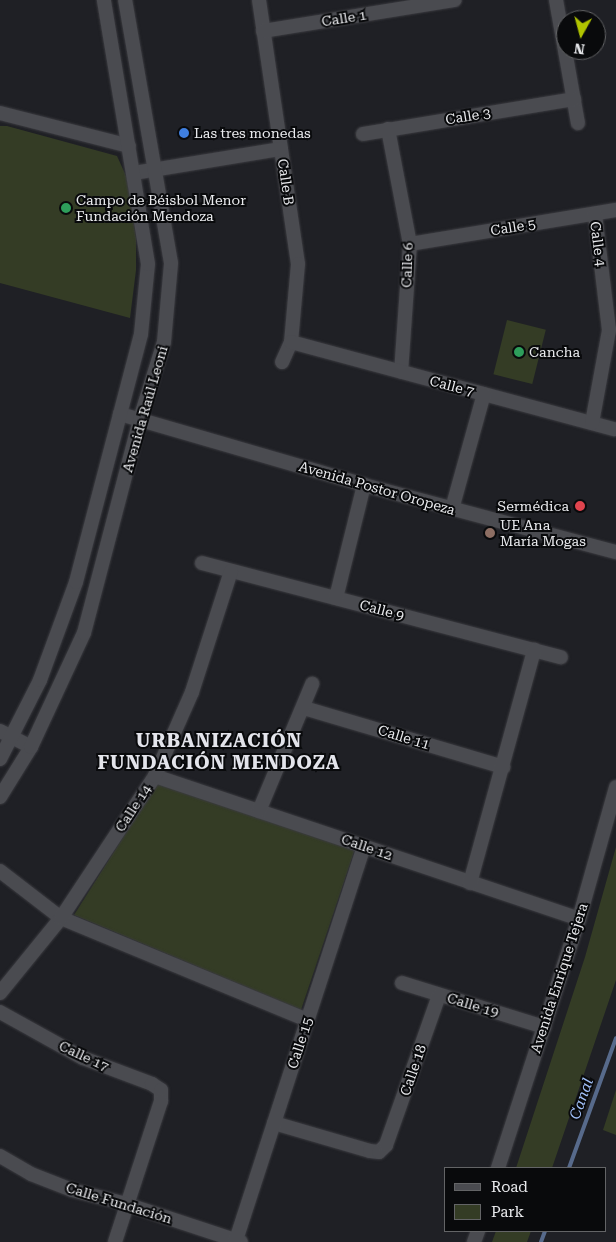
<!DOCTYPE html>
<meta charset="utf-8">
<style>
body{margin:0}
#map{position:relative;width:616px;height:1242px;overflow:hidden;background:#1f2025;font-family:"Roboto Serif",serif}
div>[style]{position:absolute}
.green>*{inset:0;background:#343c25;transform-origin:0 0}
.stream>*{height:4px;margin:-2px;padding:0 2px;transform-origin:2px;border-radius:2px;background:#576a8b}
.roads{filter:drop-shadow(0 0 1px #3a3a3f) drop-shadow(0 0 1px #3a3a3f)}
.minor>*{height:14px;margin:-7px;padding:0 7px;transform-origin:7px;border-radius:7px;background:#4a4b50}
.dots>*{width:14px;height:14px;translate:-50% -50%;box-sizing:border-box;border:2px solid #090a0c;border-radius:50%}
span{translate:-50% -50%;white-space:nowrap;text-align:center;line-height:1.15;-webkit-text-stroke:4px #090a0c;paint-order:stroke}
.street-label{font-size:14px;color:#e9eaed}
.poi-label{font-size:14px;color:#e9eaed}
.left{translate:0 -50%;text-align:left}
.right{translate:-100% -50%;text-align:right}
.water-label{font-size:15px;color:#a2c1fa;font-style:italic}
.district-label{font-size:19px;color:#e3e4eb;font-weight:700;letter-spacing:1px}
.legend{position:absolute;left:444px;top:1167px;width:162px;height:65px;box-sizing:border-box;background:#090a0c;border:1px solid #636466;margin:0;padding:6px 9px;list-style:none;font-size:15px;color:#e9eaed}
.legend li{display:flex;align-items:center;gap:10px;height:25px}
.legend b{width:25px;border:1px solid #636466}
.north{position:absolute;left:556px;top:10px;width:50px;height:50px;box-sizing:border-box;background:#090a0c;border:1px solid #636466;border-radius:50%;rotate:187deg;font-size:14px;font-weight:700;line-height:20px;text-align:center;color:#e9eaed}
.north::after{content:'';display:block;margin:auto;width:18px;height:22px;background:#b1c500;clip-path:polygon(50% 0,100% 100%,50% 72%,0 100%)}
</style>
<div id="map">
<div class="green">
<i style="clip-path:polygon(0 126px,7px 126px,117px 156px,127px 178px,136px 238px,136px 270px,130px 318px,0 283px)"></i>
<i style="left:507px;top:320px;width:40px;height:56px;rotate:14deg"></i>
<i style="clip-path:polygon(158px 782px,355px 849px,301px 1010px,74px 915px)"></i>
<i style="clip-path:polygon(616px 847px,616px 980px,552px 1168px,516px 1168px,585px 957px)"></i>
<i style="clip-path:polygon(616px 1090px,616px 1135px,603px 1130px)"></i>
<i style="clip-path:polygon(496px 1231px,531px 1231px,527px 1242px,492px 1242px)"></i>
</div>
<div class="stream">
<i style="left:569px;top:1168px;width:138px;rotate:-70.1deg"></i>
<i style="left:541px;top:1242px;width:12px;rotate:-70deg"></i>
</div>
<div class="roads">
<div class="minor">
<i style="left:259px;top:0;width:267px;rotate:81.6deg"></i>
<i style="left:298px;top:264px;width:78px;rotate:95.1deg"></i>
<i style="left:291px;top:342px;width:22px;rotate:114deg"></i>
<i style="left:556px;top:0;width:125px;rotate:79.9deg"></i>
<i style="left:263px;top:31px;width:194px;rotate:-9.2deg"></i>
<i style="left:0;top:113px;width:133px;rotate:14.3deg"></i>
<i style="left:388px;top:129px;width:117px;rotate:79.2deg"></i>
<i style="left:410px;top:244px;width:128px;rotate:94deg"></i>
<i style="left:363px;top:134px;width:214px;rotate:-9.4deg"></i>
<i style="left:134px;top:173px;width:149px;rotate:-9.3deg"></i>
<i style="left:410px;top:244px;width:209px;rotate:-9.4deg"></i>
<i style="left:291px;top:342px;width:335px;rotate:15.1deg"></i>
<i style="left:120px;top:414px;width:254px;rotate:16.2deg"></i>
<i style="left:364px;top:485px;width:261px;rotate:14.9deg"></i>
<i style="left:592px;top:423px;width:95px;rotate:-79.6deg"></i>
<i style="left:609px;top:330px;width:117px;rotate:-96.9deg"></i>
<i style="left:452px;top:509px;width:119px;rotate:-74.5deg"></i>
<i style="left:202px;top:563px;width:371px;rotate:14.7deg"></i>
<i style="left:336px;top:598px;width:116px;rotate:-76.1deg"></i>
<i style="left:304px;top:708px;width:208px;rotate:16.5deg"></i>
<i style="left:0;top:731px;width:35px;rotate:27deg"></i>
<i style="left:0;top:759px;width:89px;rotate:-63.1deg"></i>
<i style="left:40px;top:680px;width:104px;rotate:-69.8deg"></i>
<i style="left:76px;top:582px;width:256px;rotate:-75.3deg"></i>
<i style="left:141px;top:334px;width:70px;rotate:-84.3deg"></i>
<i style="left:148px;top:264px;width:268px;rotate:-99.5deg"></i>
<i style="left:155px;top:776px;width:447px;rotate:18.6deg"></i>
<i style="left:0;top:797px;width:59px;rotate:-58.2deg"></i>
<i style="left:31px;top:747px;width:126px;rotate:-65.1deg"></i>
<i style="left:84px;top:633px;width:221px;rotate:-75.3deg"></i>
<i style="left:140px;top:419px;width:81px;rotate:-72.7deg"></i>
<i style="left:164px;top:342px;width:79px;rotate:-84.9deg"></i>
<i style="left:171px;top:263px;width:267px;rotate:-99.9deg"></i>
<i style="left:259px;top:811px;width:138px;rotate:-67.3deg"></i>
<i style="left:0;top:871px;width:77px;rotate:37.6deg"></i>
<i style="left:61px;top:918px;width:266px;rotate:22.5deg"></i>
<i style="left:470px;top:883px;width:242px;rotate:-74.6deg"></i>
<i style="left:402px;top:983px;width:149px;rotate:17.2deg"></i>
<i style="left:0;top:993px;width:97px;rotate:-50.9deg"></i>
<i style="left:61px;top:918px;width:170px;rotate:-56.5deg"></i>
<i style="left:155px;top:776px;width:92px;rotate:-66.2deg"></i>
<i style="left:192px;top:692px;width:127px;rotate:-72.1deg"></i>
<i style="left:0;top:1012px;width:95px;rotate:29deg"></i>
<i style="left:83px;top:1058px;width:74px;rotate:20.6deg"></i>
<i style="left:152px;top:1084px;width:11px;rotate:34deg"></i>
<i style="left:161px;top:1090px;width:11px;rotate:90deg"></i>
<i style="left:161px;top:1101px;width:148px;rotate:108.1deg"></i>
<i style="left:274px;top:1123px;width:100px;rotate:16.3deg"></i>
<i style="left:370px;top:1151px;width:9px;rotate:6deg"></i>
<i style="left:379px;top:1152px;width:10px;rotate:-45deg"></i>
<i style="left:386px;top:1145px;width:159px;rotate:-70.5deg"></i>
<i style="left:0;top:1156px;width:36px;rotate:30deg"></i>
<i style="left:31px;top:1174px;width:44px;rotate:21.3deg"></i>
<i style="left:72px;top:1190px;width:56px;rotate:14.5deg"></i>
<i style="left:126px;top:1204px;width:121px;rotate:18.3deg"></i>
<i style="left:498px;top:1168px;width:262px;rotate:-72deg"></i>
<i style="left:579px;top:919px;width:137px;rotate:-74.3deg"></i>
<i style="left:236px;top:1240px;width:414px;rotate:-72deg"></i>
<i style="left:474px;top:1242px;width:12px;rotate:-70deg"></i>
</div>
</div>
<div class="dots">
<i style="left:184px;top:133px;background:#3f7fe0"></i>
<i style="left:66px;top:208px;background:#2e9e5b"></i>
<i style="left:519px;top:352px;background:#2e9e5b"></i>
<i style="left:580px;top:506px;background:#e0444e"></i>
<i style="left:490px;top:533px;background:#8d6e63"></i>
</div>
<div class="street-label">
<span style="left:344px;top:18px;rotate:-9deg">Calle 1</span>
<span style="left:468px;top:116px;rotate:-9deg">Calle 3</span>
<span style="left:286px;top:182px;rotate:82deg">Calle B</span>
<span style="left:513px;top:227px;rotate:-9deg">Calle 5</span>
<span style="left:598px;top:244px;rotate:83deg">Calle 4</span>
<span style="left:407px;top:265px;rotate:-88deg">Calle 6</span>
<span style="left:452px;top:386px;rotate:15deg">Calle 7</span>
<span style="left:145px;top:409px;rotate:-74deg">Avenida Raúl Leoni</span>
<span style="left:377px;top:488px;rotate:16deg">Avenida Postor Oropeza</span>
<span style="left:382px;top:610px;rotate:15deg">Calle 9</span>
<span style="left:404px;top:737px;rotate:17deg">Calle 11</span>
<span style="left:133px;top:808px;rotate:-57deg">Calle 14</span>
<span style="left:367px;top:847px;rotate:19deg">Calle 12</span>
<span style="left:559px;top:978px;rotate:-72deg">Avenida Enrique Tejera</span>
<span style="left:473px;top:1005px;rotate:17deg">Calle 19</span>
<span style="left:300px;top:1043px;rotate:-72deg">Calle 15</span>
<span style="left:84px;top:1056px;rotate:25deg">Calle 17</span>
<span style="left:413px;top:1070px;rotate:-71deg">Calle 18</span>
<span style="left:119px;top:1203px;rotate:17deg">Calle Fundación</span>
</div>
<div class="poi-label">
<span class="left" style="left:194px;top:133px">Las tres monedas</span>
<span class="left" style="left:76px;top:208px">Campo de Béisbol Menor<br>Fundación Mendoza</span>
<span class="left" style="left:529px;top:352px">Cancha</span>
<span class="right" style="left:569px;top:506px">Sermédica</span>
<span class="left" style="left:500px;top:533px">UE Ana<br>María Mogas</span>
</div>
<div class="water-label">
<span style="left:582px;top:1099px;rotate:-70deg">Canal</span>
</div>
<div class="district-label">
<span style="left:219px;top:752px">URBANIZACIÓN<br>FUNDACIÓN MENDOZA</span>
</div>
<ul class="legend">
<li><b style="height:6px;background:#4a4b50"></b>Road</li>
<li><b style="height:14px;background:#343c25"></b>Park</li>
</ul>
<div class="north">N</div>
</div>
